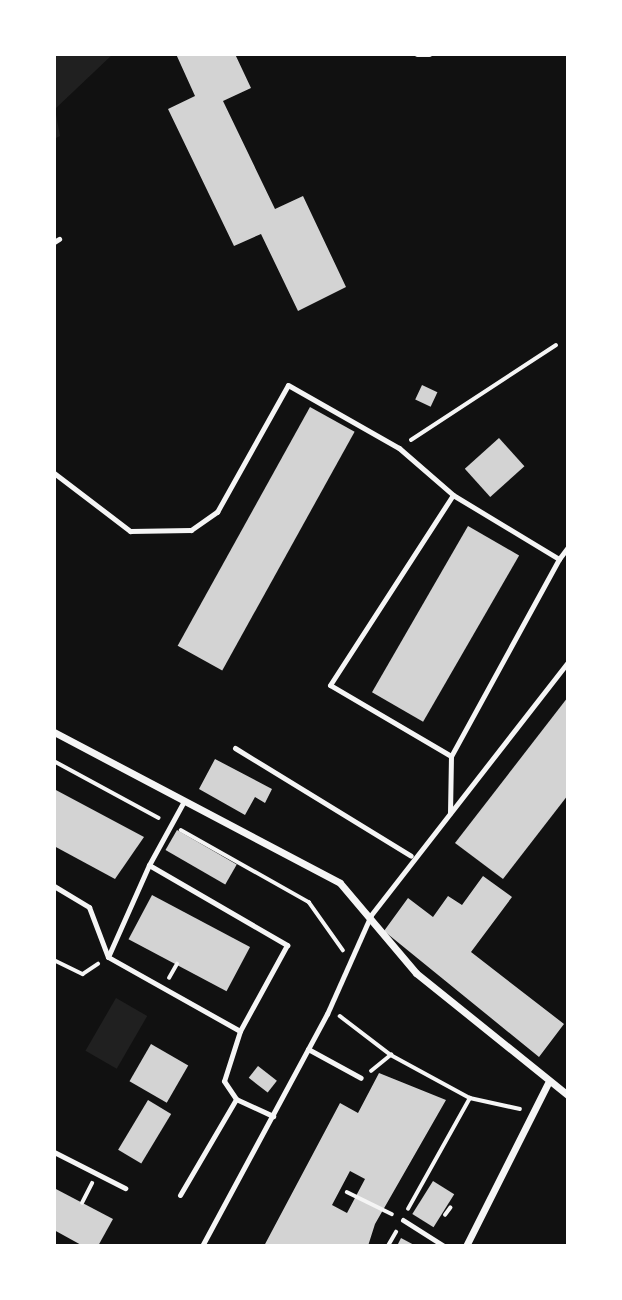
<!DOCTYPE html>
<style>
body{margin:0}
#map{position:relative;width:622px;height:1300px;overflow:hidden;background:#111;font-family:"Alegreya Sans",sans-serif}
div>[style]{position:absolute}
.green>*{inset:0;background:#202020;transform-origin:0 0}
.building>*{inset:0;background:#d3d3d3;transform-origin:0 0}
.path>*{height:3.5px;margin:-1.75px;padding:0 1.75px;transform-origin:1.75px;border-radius:1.75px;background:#f5f5f5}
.service>*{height:5px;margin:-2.5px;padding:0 2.5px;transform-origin:2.5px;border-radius:2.5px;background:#f5f5f5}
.minor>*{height:7px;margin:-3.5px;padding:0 3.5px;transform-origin:3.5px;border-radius:3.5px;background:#f5f5f5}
span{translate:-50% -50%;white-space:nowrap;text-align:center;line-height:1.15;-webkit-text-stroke:5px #fff;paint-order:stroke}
.frame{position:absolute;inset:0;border:56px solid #fff;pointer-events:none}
</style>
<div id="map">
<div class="green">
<i style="clip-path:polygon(54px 54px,113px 54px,55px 109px,60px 136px,54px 139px)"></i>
<i style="left:116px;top:998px;width:36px;height:61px;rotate:30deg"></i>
</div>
<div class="building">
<i style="clip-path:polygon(176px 54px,235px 54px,251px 88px,223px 101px,275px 209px,303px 196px,346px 287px,298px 311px,261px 234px,234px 246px,168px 109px,195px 96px)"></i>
<i style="left:422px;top:385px;width:17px;height:16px;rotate:25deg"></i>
<i style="left:310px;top:407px;width:51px;height:273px;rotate:29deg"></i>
<i style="left:499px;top:438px;width:38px;height:46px;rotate:48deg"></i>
<i style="left:468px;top:526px;width:59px;height:192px;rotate:30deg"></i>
<i style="clip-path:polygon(568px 697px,568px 795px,503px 879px,455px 843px)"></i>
<i style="clip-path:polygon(215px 759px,272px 789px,265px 803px,255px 797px,245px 815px,199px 789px)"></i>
<i style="clip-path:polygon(54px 789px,144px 837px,115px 879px,54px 846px)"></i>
<i style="left:177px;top:830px;width:69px;height:23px;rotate:30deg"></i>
<i style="clip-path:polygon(483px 876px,512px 897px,471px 952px,564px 1024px,539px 1057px,384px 931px,408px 898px,433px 917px,448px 896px,462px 905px)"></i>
<i style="left:152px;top:895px;width:111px;height:50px;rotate:28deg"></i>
<i style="left:151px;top:1044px;width:43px;height:43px;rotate:30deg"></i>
<i style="left:258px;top:1066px;width:24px;height:15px;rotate:38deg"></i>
<i style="clip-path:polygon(evenodd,379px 1073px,446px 1100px,375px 1224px,368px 1246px,264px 1246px,340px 1103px,358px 1113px,379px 1073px,350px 1171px,365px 1179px,347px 1213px,332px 1205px,350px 1171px)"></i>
<i style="left:148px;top:1100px;width:27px;height:58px;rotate:31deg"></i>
<i style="left:433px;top:1181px;width:25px;height:39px;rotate:32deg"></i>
<i style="clip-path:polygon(54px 1188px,113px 1219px,98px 1246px,83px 1246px,54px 1230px)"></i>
<i style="clip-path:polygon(401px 1238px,416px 1246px,397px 1246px)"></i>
</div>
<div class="path">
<i style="left:411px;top:440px;width:173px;rotate:-33.2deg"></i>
<i style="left:54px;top:761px;width:119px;rotate:28.5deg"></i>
<i style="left:181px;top:830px;width:147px;rotate:29.4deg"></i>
<i style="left:309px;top:902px;width:59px;rotate:54.7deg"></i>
<i style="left:54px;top:960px;width:32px;rotate:26deg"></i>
<i style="left:83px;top:974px;width:18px;rotate:-34deg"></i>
<i style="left:169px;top:978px;width:16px;rotate:-60deg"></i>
<i style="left:340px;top:1016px;width:64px;rotate:37.4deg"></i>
<i style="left:391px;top:1055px;width:90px;rotate:28.6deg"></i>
<i style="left:470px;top:1098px;width:51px;rotate:12.4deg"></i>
<i style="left:371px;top:1071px;width:26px;rotate:-39deg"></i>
<i style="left:347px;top:1192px;width:50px;rotate:26.1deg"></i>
<i style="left:82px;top:1203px;width:22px;rotate:-63deg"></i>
<i style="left:408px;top:1209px;width:127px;rotate:-60.8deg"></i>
<i style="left:445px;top:1215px;width:9px;rotate:-54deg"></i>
<i style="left:388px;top:1246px;width:16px;rotate:-60deg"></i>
</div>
<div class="service">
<i style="left:417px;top:54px;width:12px"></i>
<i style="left:54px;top:242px;width:6px;rotate:-31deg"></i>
<i style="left:568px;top:344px;width:47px;rotate:90deg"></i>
<i style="left:54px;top:473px;width:96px;rotate:37.3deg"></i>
<i style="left:130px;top:531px;width:61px;rotate:-0.9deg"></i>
<i style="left:191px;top:530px;width:32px;rotate:-35deg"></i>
<i style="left:217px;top:512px;width:145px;rotate:-60.8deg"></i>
<i style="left:288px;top:385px;width:128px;rotate:29.6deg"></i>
<i style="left:399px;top:448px;width:72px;rotate:41deg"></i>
<i style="left:559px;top:559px;width:15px;rotate:-53deg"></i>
<i style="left:235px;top:748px;width:206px;rotate:31.5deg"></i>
<i style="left:450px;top:813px;width:57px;rotate:-89deg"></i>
<i style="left:451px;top:756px;width:140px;rotate:-149.6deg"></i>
<i style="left:330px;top:685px;width:226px;rotate:-57.1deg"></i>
<i style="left:453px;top:495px;width:124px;rotate:31.1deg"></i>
<i style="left:559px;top:559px;width:225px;rotate:118.7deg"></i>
<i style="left:149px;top:865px;width:160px;rotate:30.1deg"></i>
<i style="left:287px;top:945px;width:98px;rotate:118.7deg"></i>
<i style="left:240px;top:1031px;width:151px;rotate:-150.7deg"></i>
<i style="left:108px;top:957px;width:101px;rotate:-66deg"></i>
<i style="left:149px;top:865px;width:73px;rotate:-61.3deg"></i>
<i style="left:54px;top:886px;width:41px;rotate:31deg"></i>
<i style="left:89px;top:907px;width:53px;rotate:69.2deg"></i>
<i style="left:240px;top:1031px;width:52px;rotate:107.7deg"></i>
<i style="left:224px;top:1081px;width:22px;rotate:56deg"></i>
<i style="left:236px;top:1099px;width:41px;rotate:24.7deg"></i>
<i style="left:308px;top:1049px;width:60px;rotate:28.7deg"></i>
<i style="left:54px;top:1152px;width:80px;rotate:26.9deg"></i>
<i style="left:180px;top:1195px;width:111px;rotate:-59.7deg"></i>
<i style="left:403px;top:1220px;width:49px;rotate:32.4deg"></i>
<i style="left:202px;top:1246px;width:264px;rotate:-61.7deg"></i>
<i style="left:327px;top:1014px;width:108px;rotate:-66deg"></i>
<i style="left:371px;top:915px;width:321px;rotate:-52.1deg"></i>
</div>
<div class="minor">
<i style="left:54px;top:732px;width:323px;rotate:27.8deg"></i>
<i style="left:340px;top:883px;width:118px;rotate:49.8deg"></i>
<i style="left:416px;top:973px;width:195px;rotate:38.8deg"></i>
<i style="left:466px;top:1246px;width:182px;rotate:-63.3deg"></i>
</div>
<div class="frame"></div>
</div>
